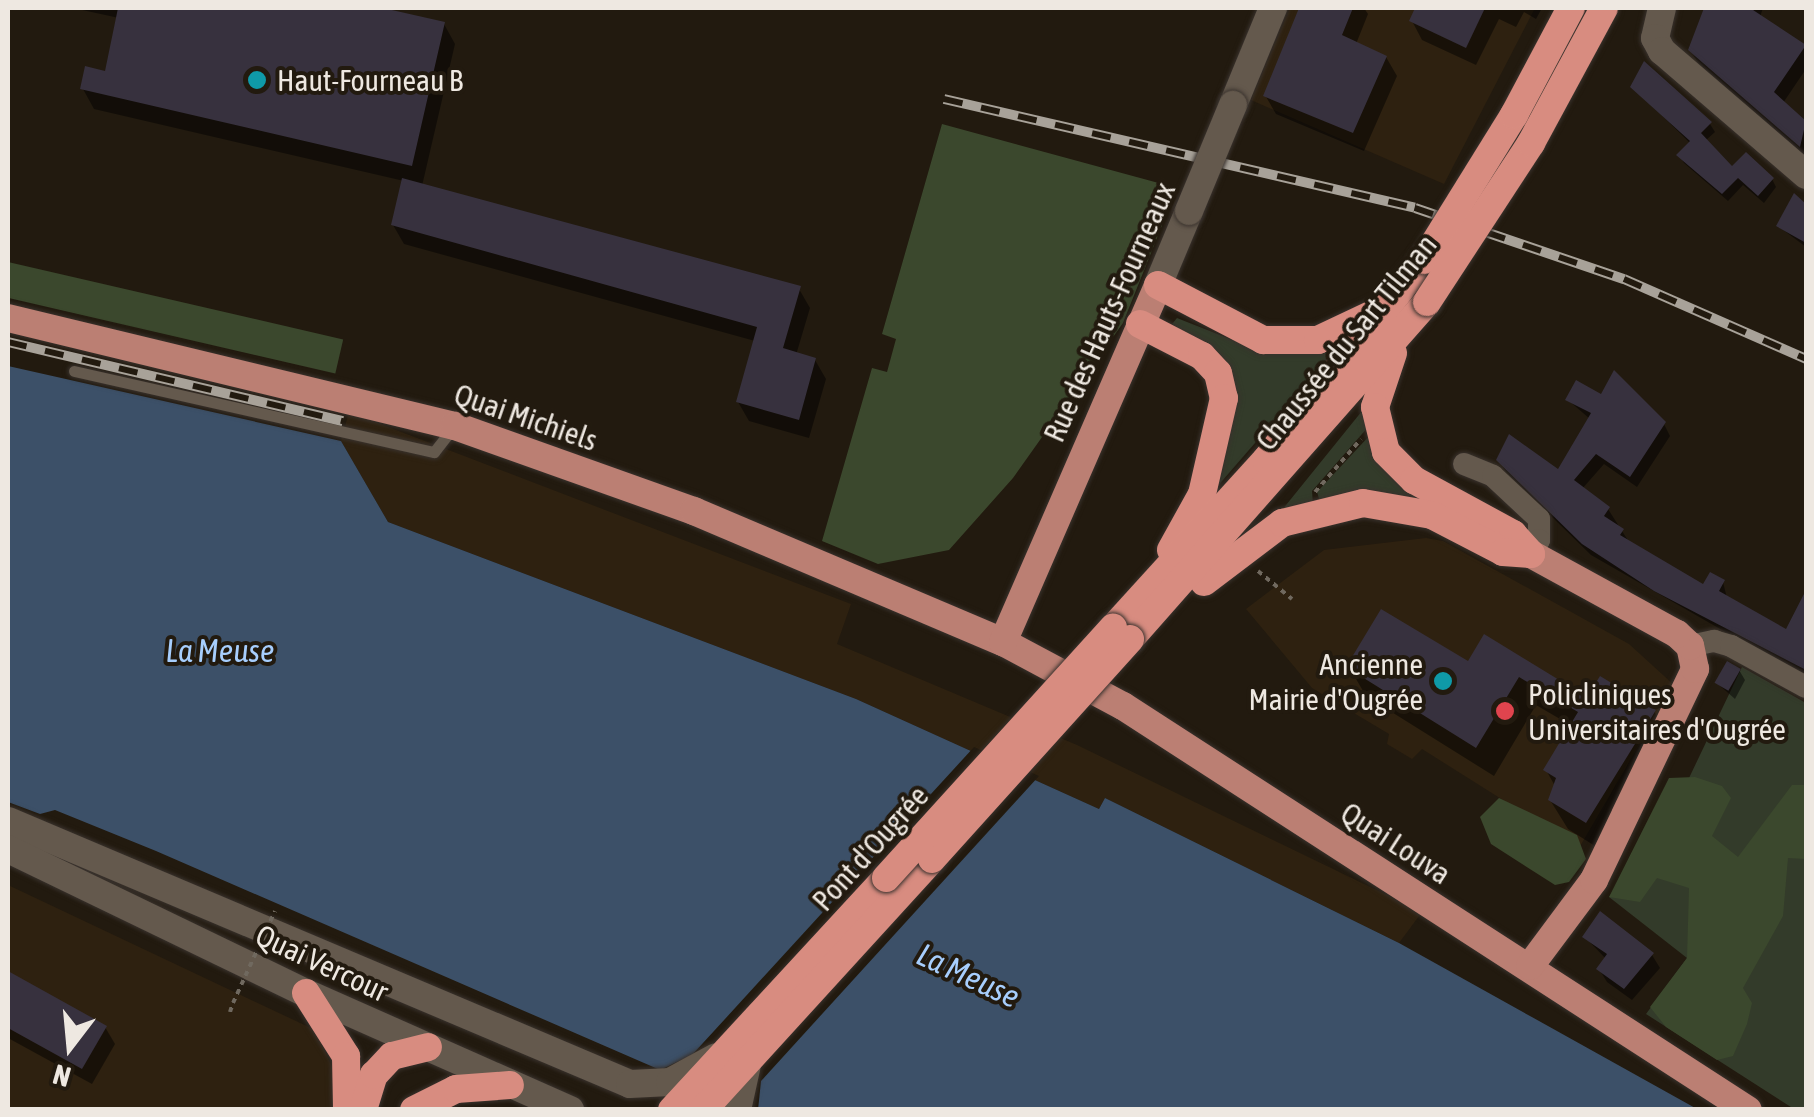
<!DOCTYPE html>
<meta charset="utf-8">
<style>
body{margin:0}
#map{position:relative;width:1814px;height:1117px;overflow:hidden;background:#221a0f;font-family:"Asap Condensed",sans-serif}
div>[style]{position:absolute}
.built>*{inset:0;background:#2e2110}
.green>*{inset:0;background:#333b2a}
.forest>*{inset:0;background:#3b482d;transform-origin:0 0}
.water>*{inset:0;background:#3c5068}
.pier>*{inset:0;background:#221a0f}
.shadow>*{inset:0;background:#0007}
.building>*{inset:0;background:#37313e;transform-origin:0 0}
.path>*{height:4px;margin-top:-2px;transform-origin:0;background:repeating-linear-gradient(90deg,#70695f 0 5px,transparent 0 10px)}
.roads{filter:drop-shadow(0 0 2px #39322d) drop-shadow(0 0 2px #39322d)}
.service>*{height:11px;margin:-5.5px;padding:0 5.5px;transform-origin:5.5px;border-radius:5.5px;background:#64594d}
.minor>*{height:22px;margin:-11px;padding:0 11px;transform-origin:11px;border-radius:11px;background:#64594d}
.secondary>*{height:28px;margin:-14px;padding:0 14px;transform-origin:14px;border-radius:14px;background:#64594d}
.primary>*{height:28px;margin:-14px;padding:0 14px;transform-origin:14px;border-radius:14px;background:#bb7f73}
.trunk>*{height:28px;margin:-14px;padding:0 14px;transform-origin:14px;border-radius:14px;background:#d88c80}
.rail>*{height:10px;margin-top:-5px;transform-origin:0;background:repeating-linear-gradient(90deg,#221a0f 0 19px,#a8a299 0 38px);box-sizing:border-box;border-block:2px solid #a8a299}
.path-bridge>*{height:4px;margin-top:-2px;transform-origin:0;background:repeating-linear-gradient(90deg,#70695f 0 5px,transparent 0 10px)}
.bridges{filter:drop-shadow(0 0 2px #39322d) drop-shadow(0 0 2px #39322d)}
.secondary-bridge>*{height:28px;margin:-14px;padding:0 14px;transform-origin:14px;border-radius:14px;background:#64594d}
.trunk-bridge>*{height:28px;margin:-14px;padding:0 14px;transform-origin:14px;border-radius:14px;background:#d88c80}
.dots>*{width:28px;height:28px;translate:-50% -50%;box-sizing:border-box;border:5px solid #221a0f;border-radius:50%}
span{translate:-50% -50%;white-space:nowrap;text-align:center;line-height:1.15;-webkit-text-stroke:8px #221a0f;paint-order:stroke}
.poi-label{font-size:30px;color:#eee8e1}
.left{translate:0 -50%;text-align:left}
.right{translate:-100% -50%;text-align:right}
.street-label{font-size:30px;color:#eee8e1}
.water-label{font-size:32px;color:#a7cefd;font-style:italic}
.frame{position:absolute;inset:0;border:10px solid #eee8e1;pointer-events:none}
.north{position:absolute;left:20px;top:997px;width:100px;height:100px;-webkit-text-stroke:8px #221a0f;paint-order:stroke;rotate:196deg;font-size:28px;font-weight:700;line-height:40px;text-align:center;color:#eee8e1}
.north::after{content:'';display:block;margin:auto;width:35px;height:45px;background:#eee8e1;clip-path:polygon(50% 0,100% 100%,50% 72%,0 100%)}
</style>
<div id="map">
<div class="built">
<i style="clip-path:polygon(1290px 8px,1535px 8px,1444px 184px,1251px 100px)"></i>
<i style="clip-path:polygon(349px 412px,851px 604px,837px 644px,1077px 745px,1422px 912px,1399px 943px,1105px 798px,1099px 809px,856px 699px,388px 522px,341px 441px)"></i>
<i style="clip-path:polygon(1426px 538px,1443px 541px,1629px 644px,1674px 685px,1579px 848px,1422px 749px,1412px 759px,1387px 744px,1389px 734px,1312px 688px,1246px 609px,1324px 550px)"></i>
<i style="clip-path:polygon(8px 885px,315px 1030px,334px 1071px,335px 1109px,8px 1110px)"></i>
</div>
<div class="green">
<i style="clip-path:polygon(1177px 318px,1268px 354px,1334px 352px,1216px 488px,1213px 350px,1172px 324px)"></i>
<i style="clip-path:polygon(1362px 411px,1369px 426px,1312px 491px,1313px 504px,1278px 515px)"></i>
<i style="clip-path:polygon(1371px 434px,1502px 536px,1320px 502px,1317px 492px)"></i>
<i style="clip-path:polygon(1742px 667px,1806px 703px,1806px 1109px,1794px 1109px,1646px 1014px,1687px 958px,1609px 897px,1689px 778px)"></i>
</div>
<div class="forest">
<i style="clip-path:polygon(942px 124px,1177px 188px,1123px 323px,1013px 478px,949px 550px,878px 564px,822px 541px,872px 368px,887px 372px,896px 339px,882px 334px)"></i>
<i style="left:8px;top:262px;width:344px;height:35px;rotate:13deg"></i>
<i style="clip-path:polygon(1695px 777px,1722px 786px,1731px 798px,1712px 836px,1738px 857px,1792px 785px,1806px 785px,1806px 859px,1788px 858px,1783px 916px,1743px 988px,1752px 1003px,1747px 1024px,1733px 1056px,1717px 1060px,1666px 1027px,1650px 1007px,1687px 958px,1689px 888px,1657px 878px,1640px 902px,1609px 897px,1669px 778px)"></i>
<i style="clip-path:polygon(1499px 798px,1577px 835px,1586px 859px,1569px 882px,1555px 885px,1491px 844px,1480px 817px)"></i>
</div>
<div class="water">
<i style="clip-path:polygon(8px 366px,341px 441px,388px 522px,856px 699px,1099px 809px,1105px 798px,1399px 943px,1697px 1109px,750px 1109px,156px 851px,55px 810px,40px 814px,8px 802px)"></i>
</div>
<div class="pier">
<i style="clip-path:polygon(974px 747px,1039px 776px,761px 1081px,758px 1110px,737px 1110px,660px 1070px,692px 1055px)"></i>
</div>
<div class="shadow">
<i style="clip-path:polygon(73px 8px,372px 8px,444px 24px,455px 44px,422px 186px,799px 289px,810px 308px,796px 355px,815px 360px,826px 379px,809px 438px,749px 421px,738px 402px,755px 341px,404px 244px,393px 225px,404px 181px,94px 109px,83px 89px,107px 74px,119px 18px)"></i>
<i style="clip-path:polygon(1302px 8px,1364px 8px,1368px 14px,1356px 44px,1386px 57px,1397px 76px,1364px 151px,1276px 114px,1265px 95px)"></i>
<i style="clip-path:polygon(1418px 8px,1542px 8px,1536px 19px,1524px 12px,1516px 27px,1499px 19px,1476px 65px,1422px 40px,1412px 21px)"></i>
<i style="clip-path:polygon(1706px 8px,1749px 8px,1750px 21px,1754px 8px,1763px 8px,1760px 17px,1804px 47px,1806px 69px,1783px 103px,1806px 124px,1806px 157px,1699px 64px,1690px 50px)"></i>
<i style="clip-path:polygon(1645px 65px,1710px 124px,1715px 132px,1705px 141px,1732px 170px,1772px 179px,1776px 187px,1764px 203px,1743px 185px,1728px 201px,1684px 163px,1679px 155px,1691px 144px,1633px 87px)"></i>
<i style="clip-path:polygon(1795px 197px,1806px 207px,1806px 247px,1778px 226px)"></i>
<i style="clip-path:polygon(1568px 400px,1664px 424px,1670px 436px,1637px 487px,1604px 464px,1582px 489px,1608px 509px,1629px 542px,1704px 588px,1723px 582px,1727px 598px,1787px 633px,1800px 608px,1806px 611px,1806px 678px,1591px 555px,1506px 472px,1499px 460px,1558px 473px,1590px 419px)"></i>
<i style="clip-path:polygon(1485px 637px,1588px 700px,1654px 711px,1671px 741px,1603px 851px,1568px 829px,1550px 800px,1555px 786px,1546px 770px,1572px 726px,1536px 705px,1494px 776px,1366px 696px,1349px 667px,1469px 664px)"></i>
<i style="clip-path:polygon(1739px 670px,1745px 680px,1735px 699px,1718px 684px)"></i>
<i style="clip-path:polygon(1585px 937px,1652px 955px,1660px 968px,1632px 1000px,1607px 982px,1599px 969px,1606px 959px)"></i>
<i style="clip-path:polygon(8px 975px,105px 1027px,115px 1044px,92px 1084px,8px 1038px)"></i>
</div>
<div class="building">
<i style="clip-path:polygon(118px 8px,383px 8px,445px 22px,412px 166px,80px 89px,85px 66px,105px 71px)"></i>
<i style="clip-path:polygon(1299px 8px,1353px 8px,1342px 35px,1387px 56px,1353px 133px,1263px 96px)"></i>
<i style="clip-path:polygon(1415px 8px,1485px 8px,1466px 48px,1409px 21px)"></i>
<i style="clip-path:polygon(1704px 8px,1750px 8px,1806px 45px,1774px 92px,1806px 121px,1800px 147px,1688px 50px)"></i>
<i style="clip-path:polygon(1644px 61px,1712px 122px,1701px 133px,1732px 166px,1746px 152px,1774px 178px,1758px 196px,1738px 178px,1722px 194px,1676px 155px,1690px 141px,1630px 87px)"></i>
<i style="clip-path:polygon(402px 178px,801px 286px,783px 348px,816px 358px,799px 420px,736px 402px,757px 327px,391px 225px)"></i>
<i style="clip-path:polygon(1794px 193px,1806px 204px,1806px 243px,1776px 226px)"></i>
<i style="clip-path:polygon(1614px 370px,1666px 422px,1630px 477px,1596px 454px,1574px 480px,1610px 507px,1604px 516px,1624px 529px,1620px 535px,1703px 584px,1710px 572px,1725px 580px,1719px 591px,1786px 629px,1806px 590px,1806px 670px,1654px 591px,1582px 544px,1496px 460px,1509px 434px,1558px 469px,1591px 413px,1565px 400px,1576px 380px,1601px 394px)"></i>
<i style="clip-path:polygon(1381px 609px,1468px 661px,1484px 634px,1587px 697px,1600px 676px,1656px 710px,1586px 823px,1548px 800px,1556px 778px,1543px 770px,1578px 712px,1519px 677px,1476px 748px,1346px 667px)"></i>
<i style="left:1727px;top:661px;width:16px;height:25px;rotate:30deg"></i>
<i style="clip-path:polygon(1600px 911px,1654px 953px,1624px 989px,1596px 969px,1607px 954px,1582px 937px)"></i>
<i style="clip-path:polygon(8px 971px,107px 1026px,82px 1069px,8px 1028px)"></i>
</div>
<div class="path">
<i style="left:1315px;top:492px;width:70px;rotate:-49deg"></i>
<i style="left:1258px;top:571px;width:44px;rotate:39.5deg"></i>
<i style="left:230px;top:1012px;width:9px;rotate:-72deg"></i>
</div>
<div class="roads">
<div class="service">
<i style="left:74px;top:371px;width:369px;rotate:12.7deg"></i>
<i style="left:434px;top:452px;width:29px;rotate:-52deg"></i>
</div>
<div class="minor">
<i style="left:1464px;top:464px;width:31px;rotate:22deg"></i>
<i style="left:1493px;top:476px;width:63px;rotate:43.1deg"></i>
<i style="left:1539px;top:519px;width:21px;rotate:90deg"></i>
<i style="left:1539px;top:540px;width:16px;rotate:120deg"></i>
<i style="left:1690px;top:646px;width:25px;rotate:-12deg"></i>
<i style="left:1714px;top:641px;width:18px;rotate:16deg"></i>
<i style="left:1731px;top:646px;width:85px;rotate:28.7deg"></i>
</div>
<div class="secondary">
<i style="left:1662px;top:8px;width:31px;rotate:103deg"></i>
<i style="left:1655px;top:38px;width:15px;rotate:62deg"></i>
<i style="left:1662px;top:51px;width:190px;rotate:40.7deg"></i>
<i style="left:1233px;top:105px;width:105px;rotate:-67.6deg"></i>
<i style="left:1158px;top:285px;width:80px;rotate:-67.3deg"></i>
<i style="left:8px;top:821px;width:675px;rotate:22.92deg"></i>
<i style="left:630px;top:1084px;width:40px;rotate:-2.9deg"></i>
<i style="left:670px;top:1082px;width:52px;rotate:-28.5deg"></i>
<i style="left:8px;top:849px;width:331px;rotate:25.8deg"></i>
<i style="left:306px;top:993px;width:289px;rotate:23.9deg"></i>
<i style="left:737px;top:1110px;width:51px;rotate:-77.6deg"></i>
</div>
<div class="primary">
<i style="left:8px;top:318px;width:460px;rotate:13.6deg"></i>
<i style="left:455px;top:426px;width:254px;rotate:19.6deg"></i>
<i style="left:694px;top:511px;width:336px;rotate:23deg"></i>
<i style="left:1003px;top:642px;width:136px;rotate:28.1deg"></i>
<i style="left:1123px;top:706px;width:744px;rotate:32.88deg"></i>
<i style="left:1003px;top:642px;width:389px;rotate:-66.5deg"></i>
<i style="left:1530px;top:966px;width:107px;rotate:-53.3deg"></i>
<i style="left:1594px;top:880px;width:234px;rotate:-64.4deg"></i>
<i style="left:1695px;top:669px;width:24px;rotate:-102deg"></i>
<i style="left:1690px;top:646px;width:18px;rotate:-137deg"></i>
<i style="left:1677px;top:634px;width:166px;rotate:-151.3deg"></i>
</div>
<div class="trunk">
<i style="left:1158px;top:285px;width:119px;rotate:27.6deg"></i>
<i style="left:1263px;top:340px;width:55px"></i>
<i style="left:1318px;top:340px;width:68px;rotate:-25.4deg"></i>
<i style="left:1140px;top:324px;width:70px;rotate:27.3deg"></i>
<i style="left:1202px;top:356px;width:23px;rotate:47deg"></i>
<i style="left:1218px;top:373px;width:26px;rotate:77deg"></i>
<i style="left:1224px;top:398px;width:98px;rotate:102.9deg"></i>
<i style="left:1202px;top:494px;width:64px;rotate:119deg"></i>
<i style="left:1393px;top:353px;width:57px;rotate:108.4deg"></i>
<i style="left:1375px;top:407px;width:46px;rotate:76.3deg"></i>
<i style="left:1386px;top:452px;width:40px;rotate:45deg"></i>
<i style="left:1414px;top:480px;width:113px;rotate:28.6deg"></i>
<i style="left:1513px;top:534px;width:27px;rotate:48deg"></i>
<i style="left:1204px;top:582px;width:98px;rotate:-37.1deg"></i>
<i style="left:1282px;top:523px;width:83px;rotate:-13.9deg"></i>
<i style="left:1363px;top:503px;width:70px;rotate:9.9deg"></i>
<i style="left:1432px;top:515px;width:80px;rotate:27.5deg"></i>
<i style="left:1503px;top:552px;width:28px;rotate:4deg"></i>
<i style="left:1113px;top:628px;width:227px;rotate:-47.7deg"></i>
<i style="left:1266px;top:460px;width:255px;rotate:-51.7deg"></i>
<i style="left:1130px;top:639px;width:449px;rotate:-48.6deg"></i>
<i style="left:306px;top:993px;width:75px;rotate:57.6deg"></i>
<i style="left:346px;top:1056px;width:54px;rotate:88.9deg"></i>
<i style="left:363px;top:1110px;width:37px;rotate:-73deg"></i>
<i style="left:374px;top:1075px;width:26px;rotate:-47deg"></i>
<i style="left:392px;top:1056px;width:37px;rotate:-14deg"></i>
<i style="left:414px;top:1110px;width:47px;rotate:-26.6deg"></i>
<i style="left:456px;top:1089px;width:54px;rotate:-4.2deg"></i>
<i style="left:672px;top:1110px;width:316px;rotate:-47.3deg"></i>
<i style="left:703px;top:1110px;width:340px;rotate:-47.6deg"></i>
</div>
</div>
<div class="rail">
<i style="left:944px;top:99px;width:483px;rotate:13deg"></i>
<i style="left:1415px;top:208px;width:221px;rotate:18.8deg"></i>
<i style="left:1624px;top:279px;width:199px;rotate:23.7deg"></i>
<i style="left:8px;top:342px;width:344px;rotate:13.3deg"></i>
</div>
<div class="path-bridge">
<i style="left:233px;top:1003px;width:101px;rotate:-65.5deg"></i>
</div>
<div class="bridges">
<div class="secondary-bridge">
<i style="left:1189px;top:211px;width:115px;rotate:-67.5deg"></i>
</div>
<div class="trunk-bridge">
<i style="left:1424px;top:260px;width:171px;rotate:-58.2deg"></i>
<i style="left:1514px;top:115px;width:121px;rotate:-62deg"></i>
<i style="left:1427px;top:302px;width:190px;rotate:-56.8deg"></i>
<i style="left:1531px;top:143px;width:153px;rotate:-61.6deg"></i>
<i style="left:932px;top:859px;width:296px;rotate:-48deg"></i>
<i style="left:886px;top:878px;width:338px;rotate:-47.8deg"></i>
</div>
</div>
<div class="dots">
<i style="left:257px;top:80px;background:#0f9aa8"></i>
<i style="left:1443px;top:681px;background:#0f9aa8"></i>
<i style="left:1505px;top:711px;background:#e0444e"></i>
</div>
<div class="poi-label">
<span class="left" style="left:277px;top:80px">Haut-Fourneau B</span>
<span class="right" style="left:1423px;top:681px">Ancienne<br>Mairie d'Ougrée</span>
<span class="left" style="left:1528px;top:711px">Policliniques<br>Universitaires d'Ougrée</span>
</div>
<div class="street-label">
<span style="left:1109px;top:312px;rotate:-66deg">Rue des Hauts-Fourneaux</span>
<span style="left:1346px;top:342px;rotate:-51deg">Chaussée du Sart Tilman</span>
<span style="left:526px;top:417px;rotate:19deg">Quai Michiels</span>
<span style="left:1396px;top:843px;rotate:33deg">Quai Louva</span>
<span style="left:870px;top:848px;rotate:-48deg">Pont d'Ougrée</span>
<span style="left:322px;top:963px;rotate:25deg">Quai Vercour</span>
</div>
<div class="water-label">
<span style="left:220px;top:651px">La Meuse</span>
<span style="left:968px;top:976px;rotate:25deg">La Meuse</span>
</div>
<div class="frame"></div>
<div class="north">N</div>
</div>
